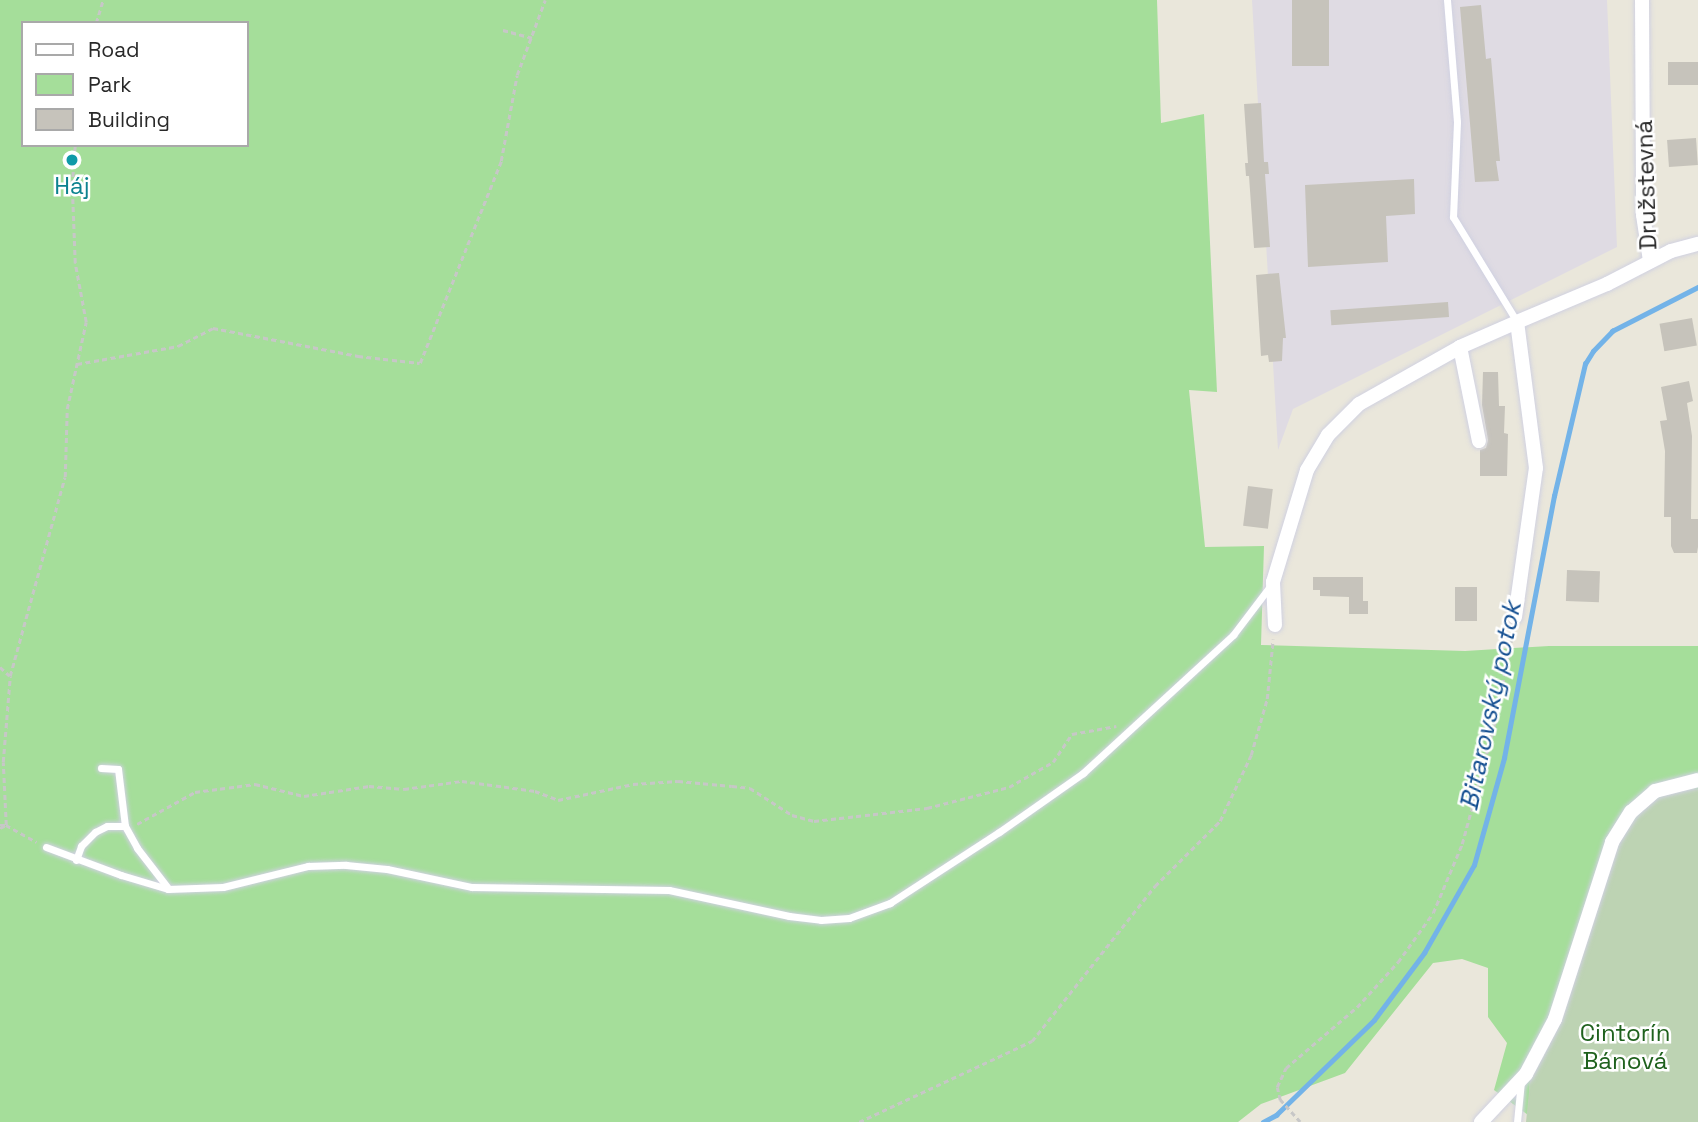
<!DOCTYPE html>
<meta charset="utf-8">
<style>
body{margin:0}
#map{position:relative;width:1698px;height:1122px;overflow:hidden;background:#eae7db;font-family:"Space Grotesk",sans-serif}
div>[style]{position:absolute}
.industrial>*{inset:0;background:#dfdbe3}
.green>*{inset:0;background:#a5de9a}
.cemetery>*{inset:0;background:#bdd3b3}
.stream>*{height:4.5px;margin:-2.25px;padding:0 2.25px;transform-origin:2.25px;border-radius:2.25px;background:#73b3e8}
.building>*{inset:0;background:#c6c3bb;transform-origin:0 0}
.path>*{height:2.5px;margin-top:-1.25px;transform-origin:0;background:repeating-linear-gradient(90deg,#c7c7c7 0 5px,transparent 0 8.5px)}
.roads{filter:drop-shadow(0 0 2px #d0d1e1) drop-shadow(0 0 2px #d0d1e1)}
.service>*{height:7px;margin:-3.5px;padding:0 3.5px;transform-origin:3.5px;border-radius:3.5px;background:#fff}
.minor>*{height:14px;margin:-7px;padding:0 7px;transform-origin:7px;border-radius:7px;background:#fff}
.dots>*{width:19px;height:19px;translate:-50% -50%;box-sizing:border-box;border:4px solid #fff;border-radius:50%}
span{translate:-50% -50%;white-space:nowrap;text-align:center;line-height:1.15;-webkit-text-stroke:5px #fff;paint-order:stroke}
.street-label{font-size:24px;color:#292929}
.culture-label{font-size:24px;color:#0d838f}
.park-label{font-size:24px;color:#1f611d}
.water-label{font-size:26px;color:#144f91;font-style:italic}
.legend{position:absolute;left:21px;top:21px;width:228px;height:126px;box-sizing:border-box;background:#fff;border:2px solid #a9a9a9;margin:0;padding:9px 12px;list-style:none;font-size:21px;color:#292929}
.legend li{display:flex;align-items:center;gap:14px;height:35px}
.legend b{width:35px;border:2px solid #a9a9a9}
</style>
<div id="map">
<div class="industrial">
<i style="clip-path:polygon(1252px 0,1607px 0,1617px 247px,1293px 409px,1278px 450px)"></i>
</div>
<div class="green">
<i style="clip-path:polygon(evenodd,0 0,1157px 0,1161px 123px,1204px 114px,1217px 392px,1189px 390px,1205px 547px,1264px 546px,1261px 645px,1465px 651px,1549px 646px,1698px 646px,1698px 789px,1679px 789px,1567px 1000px,1530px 1081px,1528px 1115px,1494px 1090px,1507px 1043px,1488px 1017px,1488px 968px,1462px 959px,1433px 963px,1345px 1073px,1261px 1104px,1238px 1122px,0 1122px,0 0,23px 23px,247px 23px,247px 145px,23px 145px,23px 23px)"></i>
</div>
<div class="cemetery">
<i style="clip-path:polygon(1679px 789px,1698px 789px,1698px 1122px,1526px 1122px,1530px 1081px,1567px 1000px,1616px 846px,1646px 804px)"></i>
</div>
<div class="stream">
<i style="left:1263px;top:1122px;width:15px;rotate:-28deg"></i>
<i style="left:1276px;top:1115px;width:136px;rotate:-44.1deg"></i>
<i style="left:1374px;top:1020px;width:84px;rotate:-53.3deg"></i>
<i style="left:1424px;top:953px;width:101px;rotate:-60.4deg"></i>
<i style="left:1474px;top:865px;width:111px;rotate:-74.3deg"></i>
<i style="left:1504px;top:758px;width:267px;rotate:-79.2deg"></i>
<i style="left:1554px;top:496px;width:136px;rotate:-76.8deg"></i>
<i style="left:1585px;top:364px;width:15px;rotate:-58deg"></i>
<i style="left:1593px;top:351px;width:28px;rotate:-46deg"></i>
<i style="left:1612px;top:331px;width:97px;rotate:-27.1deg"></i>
</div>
<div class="building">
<i style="left:1292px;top:0;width:37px;height:66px"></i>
<i style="clip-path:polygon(1481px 5px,1486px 59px,1491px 58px,1500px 161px,1496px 161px,1499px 181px,1475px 182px,1460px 7px)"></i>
<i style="left:1698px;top:62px;width:23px;height:30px;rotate:90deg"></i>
<i style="clip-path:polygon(1261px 103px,1264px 162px,1268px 162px,1269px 174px,1265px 174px,1270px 247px,1254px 248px,1249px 176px,1246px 176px,1245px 163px,1248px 163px,1244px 104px)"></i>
<i style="left:1696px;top:138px;width:27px;height:29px;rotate:86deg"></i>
<i style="clip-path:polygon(1414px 179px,1415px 214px,1386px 216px,1388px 262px,1308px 267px,1305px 185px)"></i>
<i style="clip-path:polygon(1279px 273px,1286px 338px,1283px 338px,1282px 361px,1269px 362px,1268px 355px,1261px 356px,1256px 275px)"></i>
<i style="left:1448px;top:302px;width:15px;height:118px;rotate:86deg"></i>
<i style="left:1692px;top:318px;width:28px;height:33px;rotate:80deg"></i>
<i style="clip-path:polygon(1483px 372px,1498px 372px,1499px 406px,1505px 406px,1504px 433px,1508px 434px,1507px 476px,1480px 476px,1480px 450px,1486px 448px,1488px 440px,1482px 405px)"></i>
<i style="clip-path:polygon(1689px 381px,1693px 401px,1687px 403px,1692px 436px,1691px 519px,1698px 519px,1698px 547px,1697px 553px,1674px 553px,1671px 546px,1671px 517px,1664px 517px,1665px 451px,1660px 421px,1667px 420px,1661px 387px)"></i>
<i style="left:1248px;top:486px;width:25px;height:40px;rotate:7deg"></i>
<i style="left:1567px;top:570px;width:33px;height:31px;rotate:2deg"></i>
<i style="clip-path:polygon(1313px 577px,1363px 577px,1363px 601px,1368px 601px,1368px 614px,1349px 614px,1349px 597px,1320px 596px,1320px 590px,1313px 590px)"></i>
<i style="left:1477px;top:587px;width:34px;height:22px;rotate:90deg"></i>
</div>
<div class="path">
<i style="left:96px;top:23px;width:24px;rotate:-73deg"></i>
<i style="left:503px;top:30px;width:30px;rotate:15deg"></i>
<i style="left:77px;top:364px;width:103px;rotate:-10.1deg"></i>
<i style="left:178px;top:346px;width:39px;rotate:-27deg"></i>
<i style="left:213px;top:328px;width:148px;rotate:10.9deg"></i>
<i style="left:358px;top:356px;width:62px;rotate:6.4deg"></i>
<i style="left:420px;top:363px;width:218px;rotate:-68.1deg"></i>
<i style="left:501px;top:161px;width:87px;rotate:-79.5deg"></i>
<i style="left:517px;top:75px;width:80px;rotate:-69.5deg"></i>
<i style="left:0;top:667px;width:13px;rotate:42deg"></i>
<i style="left:137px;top:824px;width:66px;rotate:-28.9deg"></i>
<i style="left:195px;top:792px;width:61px;rotate:-7.6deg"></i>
<i style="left:255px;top:784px;width:50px;rotate:13.8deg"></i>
<i style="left:304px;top:796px;width:66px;rotate:-8.7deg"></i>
<i style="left:369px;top:786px;width:35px;rotate:5deg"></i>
<i style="left:404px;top:789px;width:59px;rotate:-7.9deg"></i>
<i style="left:462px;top:781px;width:74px;rotate:7.8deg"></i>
<i style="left:535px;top:791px;width:25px;rotate:21deg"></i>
<i style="left:558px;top:800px;width:77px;rotate:-12deg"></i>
<i style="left:633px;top:784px;width:45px;rotate:-3.8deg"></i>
<i style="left:678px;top:781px;width:54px;rotate:5.3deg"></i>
<i style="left:732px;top:786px;width:18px;rotate:6deg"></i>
<i style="left:750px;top:788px;width:50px;rotate:32.7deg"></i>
<i style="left:792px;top:815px;width:23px;rotate:15deg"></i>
<i style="left:814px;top:821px;width:114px;rotate:-6.6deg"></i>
<i style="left:927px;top:808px;width:85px;rotate:-14.4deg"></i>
<i style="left:1009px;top:787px;width:51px;rotate:-29.6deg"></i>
<i style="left:1053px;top:762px;width:34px;rotate:-56deg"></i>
<i style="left:1072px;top:734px;width:45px;rotate:-10.3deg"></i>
<i style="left:0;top:825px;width:6px"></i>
<i style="left:6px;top:825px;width:63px;rotate:-92.7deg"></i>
<i style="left:3px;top:762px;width:86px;rotate:-85.3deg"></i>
<i style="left:10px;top:676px;width:206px;rotate:-74.6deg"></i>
<i style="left:65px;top:477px;width:68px;rotate:-88.3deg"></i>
<i style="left:67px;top:409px;width:89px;rotate:-77.7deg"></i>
<i style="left:86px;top:322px;width:60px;rotate:-100.6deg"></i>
<i style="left:75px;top:263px;width:78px;rotate:-92.2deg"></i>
<i style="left:72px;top:185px;width:40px;rotate:-85.7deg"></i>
<i style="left:0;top:828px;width:7px;rotate:-27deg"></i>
<i style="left:6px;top:825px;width:35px;rotate:29deg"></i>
<i style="left:859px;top:1122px;width:191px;rotate:-25.1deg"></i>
<i style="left:1032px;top:1041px;width:198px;rotate:-51.6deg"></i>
<i style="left:1155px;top:886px;width:92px;rotate:-45deg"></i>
<i style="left:1220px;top:821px;width:73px;rotate:-64.8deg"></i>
<i style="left:1251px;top:755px;width:58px;rotate:-74.1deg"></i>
<i style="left:1267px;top:699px;width:60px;rotate:-84.3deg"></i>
<i style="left:1300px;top:1122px;width:30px;rotate:-132deg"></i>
<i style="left:1280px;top:1100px;width:13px;rotate:-103deg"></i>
<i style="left:1277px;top:1087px;width:21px;rotate:-65deg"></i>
<i style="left:1286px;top:1068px;width:94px;rotate:-40.7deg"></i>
<i style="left:1357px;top:1007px;width:61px;rotate:-47.7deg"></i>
<i style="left:1398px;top:962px;width:60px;rotate:-54.5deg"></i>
<i style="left:1433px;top:913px;width:75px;rotate:-67.2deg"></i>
<i style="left:1462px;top:844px;width:122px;rotate:-74.8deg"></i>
<i style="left:1494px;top:726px;width:97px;rotate:-78.7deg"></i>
</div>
<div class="roads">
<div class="service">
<i style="left:1447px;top:0;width:122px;rotate:85.3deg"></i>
<i style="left:1457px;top:122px;width:95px;rotate:92.4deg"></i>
<i style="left:1453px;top:217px;width:123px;rotate:58.6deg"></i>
<i style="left:101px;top:768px;width:17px;rotate:3deg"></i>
<i style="left:118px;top:769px;width:57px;rotate:83deg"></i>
<i style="left:125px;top:826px;width:25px;rotate:61deg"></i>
<i style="left:137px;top:848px;width:51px;rotate:52.2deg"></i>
<i style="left:46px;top:847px;width:80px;rotate:20.5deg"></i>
<i style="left:121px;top:875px;width:49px;rotate:16.6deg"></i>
<i style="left:168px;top:889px;width:55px;rotate:-2.1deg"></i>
<i style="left:223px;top:887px;width:88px;rotate:-13.9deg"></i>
<i style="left:308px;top:866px;width:38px;rotate:-2deg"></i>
<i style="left:346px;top:865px;width:41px;rotate:5.6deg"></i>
<i style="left:387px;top:869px;width:87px;rotate:12deg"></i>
<i style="left:472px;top:887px;width:197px;rotate:0.9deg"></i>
<i style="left:669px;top:890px;width:123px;rotate:12.2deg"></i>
<i style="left:789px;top:916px;width:32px;rotate:7deg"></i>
<i style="left:821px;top:920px;width:28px;rotate:-4deg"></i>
<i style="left:849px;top:918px;width:44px;rotate:-20.1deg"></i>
<i style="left:890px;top:903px;width:130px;rotate:-33.1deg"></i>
<i style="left:999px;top:832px;width:103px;rotate:-35.1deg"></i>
<i style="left:1083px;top:773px;width:204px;rotate:-42.6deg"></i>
<i style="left:1233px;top:635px;width:63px;rotate:-52.8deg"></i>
<i style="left:76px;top:860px;width:15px;rotate:-70deg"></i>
<i style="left:81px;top:846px;width:20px;rotate:-45deg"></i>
<i style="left:95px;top:832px;width:13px;rotate:-27deg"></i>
<i style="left:107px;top:826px;width:18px"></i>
<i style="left:1517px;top:1122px;width:41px;rotate:-84.4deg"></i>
</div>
<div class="minor">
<i style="left:1642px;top:0;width:215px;rotate:89.7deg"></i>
<i style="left:1643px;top:215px;width:47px;rotate:81.3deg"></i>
<i style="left:1460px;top:347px;width:96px;rotate:78.6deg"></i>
<i style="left:1515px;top:617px;width:150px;rotate:-82deg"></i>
<i style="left:1536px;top:468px;width:147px;rotate:-97.4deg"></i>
<i style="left:1517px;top:322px;width:98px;rotate:-22.9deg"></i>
<i style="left:1607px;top:284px;width:72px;rotate:-27.3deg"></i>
<i style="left:1671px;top:251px;width:28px;rotate:-15deg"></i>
<i style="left:1275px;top:625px;width:43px;rotate:-92.7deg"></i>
<i style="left:1273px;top:582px;width:117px;rotate:-73.1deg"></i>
<i style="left:1307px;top:470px;width:41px;rotate:-59deg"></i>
<i style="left:1328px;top:435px;width:44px;rotate:-45deg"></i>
<i style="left:1359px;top:404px;width:116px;rotate:-29.4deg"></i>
<i style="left:1460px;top:347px;width:62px;rotate:-23.7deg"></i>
<i style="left:1481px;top:1122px;width:66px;rotate:-46.8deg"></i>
<i style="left:1526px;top:1074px;width:62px;rotate:-62.2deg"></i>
<i style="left:1555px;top:1019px;width:186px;rotate:-72.1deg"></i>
<i style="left:1612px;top:842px;width:36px;rotate:-58deg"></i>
<i style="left:1631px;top:812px;width:32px;rotate:-41deg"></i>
<i style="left:1655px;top:791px;width:44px;rotate:-14.3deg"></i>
</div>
</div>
<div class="dots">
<i style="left:72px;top:160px;background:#0f9aa8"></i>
</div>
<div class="street-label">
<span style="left:1646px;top:185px;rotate:-92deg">Družstevná</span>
</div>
<div class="culture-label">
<span style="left:72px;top:186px">Háj</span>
</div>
<div class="park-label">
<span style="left:1625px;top:1047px">Cintorín<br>Bánová</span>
</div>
<div class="water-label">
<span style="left:1491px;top:706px;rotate:-78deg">Bitarovský potok</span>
</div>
<ul class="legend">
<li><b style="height:9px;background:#fff"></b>Road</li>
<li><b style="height:19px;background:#a5de9a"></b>Park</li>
<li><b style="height:19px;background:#c6c3bb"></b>Building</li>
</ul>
</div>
